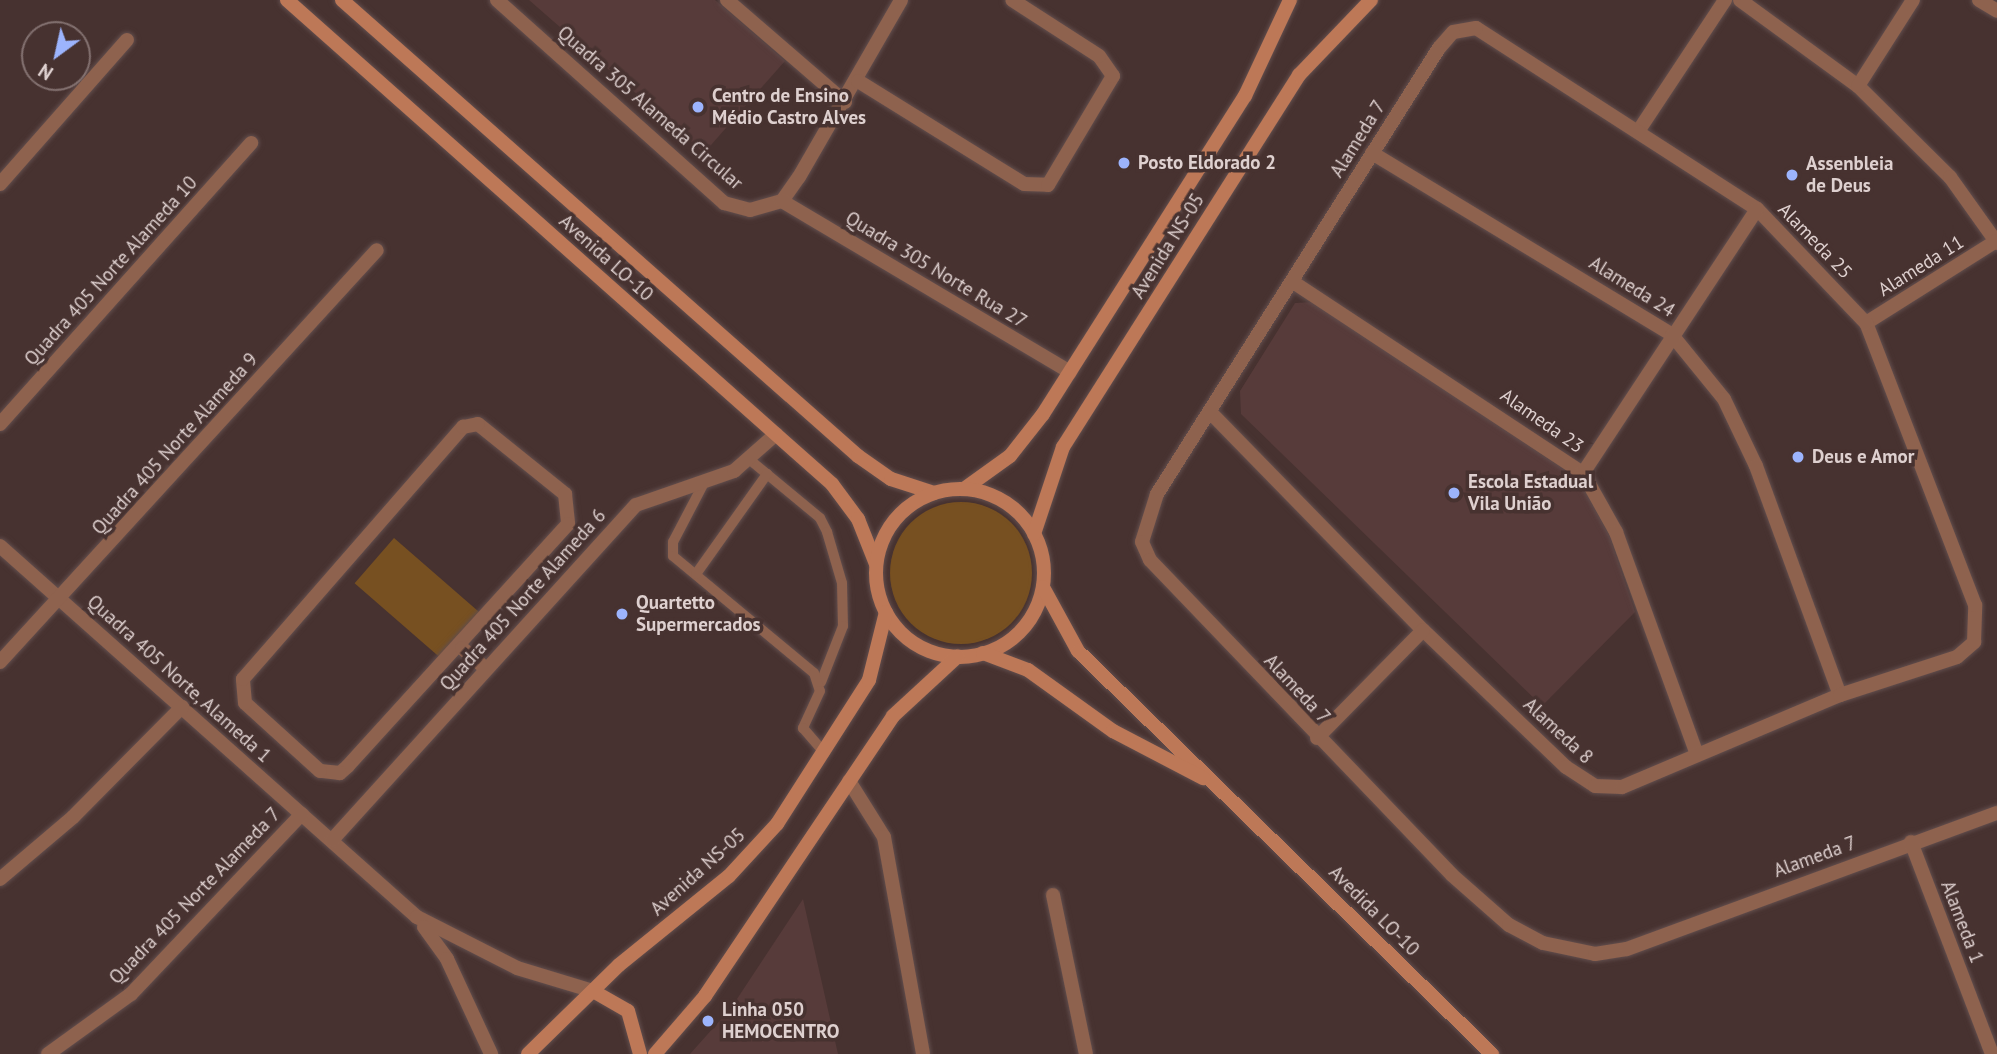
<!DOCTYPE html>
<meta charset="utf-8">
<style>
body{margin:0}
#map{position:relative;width:1997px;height:1054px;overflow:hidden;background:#473230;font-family:"PT Sans",sans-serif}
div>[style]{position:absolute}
.built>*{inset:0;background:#573b3a}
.green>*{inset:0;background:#775021;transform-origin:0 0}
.round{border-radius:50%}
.roads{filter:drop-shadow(0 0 2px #624e4d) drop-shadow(0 0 2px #624e4d)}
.lane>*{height:10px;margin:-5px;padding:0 5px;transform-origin:5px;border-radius:5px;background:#8e624e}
.street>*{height:14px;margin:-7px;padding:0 7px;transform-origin:7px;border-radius:7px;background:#8e624e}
.secondary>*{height:14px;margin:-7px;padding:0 7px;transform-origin:7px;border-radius:7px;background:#bd7857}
.secondary>.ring{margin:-7px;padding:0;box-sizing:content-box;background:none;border:14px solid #bd7857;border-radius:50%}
.dots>*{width:19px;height:19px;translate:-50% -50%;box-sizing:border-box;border:4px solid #473230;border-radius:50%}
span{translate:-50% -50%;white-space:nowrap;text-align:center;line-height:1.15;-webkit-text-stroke:7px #473230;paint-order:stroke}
.poi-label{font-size:19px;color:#ded0cf;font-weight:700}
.left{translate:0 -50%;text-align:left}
.street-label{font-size:19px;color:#ded0cf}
.north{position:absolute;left:21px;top:21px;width:70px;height:70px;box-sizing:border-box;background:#473230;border:2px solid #837170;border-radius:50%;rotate:213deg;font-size:19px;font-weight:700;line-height:28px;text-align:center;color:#ded0cf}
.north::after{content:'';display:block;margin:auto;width:24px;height:32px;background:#9cb4fd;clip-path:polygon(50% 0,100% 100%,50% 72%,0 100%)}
</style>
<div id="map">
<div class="built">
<i style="clip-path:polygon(529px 0,715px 0,785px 61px,704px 153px)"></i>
<i style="clip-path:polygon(1314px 302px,1578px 479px,1609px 535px,1635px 612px,1542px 706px,1241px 414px,1240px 391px,1295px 303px)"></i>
<i style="clip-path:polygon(803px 899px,838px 1054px,690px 1054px,731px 1008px)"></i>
</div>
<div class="green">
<i class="round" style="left:890px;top:502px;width:142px;height:142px"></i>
<i style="left:394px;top:538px;width:115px;height:60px;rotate:41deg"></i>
</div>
<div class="roads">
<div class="lane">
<i style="left:750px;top:460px;width:91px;rotate:39.6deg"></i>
<i style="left:820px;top:518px;width:16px;rotate:63deg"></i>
<i style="left:827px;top:532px;width:53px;rotate:73.6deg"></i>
<i style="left:842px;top:583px;width:43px;rotate:88.7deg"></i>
<i style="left:843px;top:626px;width:60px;rotate:111.4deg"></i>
<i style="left:706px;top:479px;width:71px;rotate:117.6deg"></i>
<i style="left:673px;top:542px;width:14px;rotate:90deg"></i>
<i style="left:673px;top:556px;width:183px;rotate:39.7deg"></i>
<i style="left:814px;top:673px;width:19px;rotate:72deg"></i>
<i style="left:820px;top:691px;width:41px;rotate:114.7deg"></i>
<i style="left:803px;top:728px;width:33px;rotate:49deg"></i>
<i style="left:696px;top:574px;width:123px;rotate:-54.6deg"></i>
</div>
<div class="street">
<i style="left:497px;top:0;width:305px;rotate:41.8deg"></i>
<i style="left:724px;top:203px;width:27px;rotate:15deg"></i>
<i style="left:750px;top:210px;width:33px;rotate:-16deg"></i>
<i style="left:782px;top:201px;width:29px;rotate:-55deg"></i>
<i style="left:799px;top:177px;width:204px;rotate:-60deg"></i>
<i style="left:727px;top:0;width:156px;rotate:40.8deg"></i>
<i style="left:1740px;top:0;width:146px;rotate:36.1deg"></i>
<i style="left:1858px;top:86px;width:129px;rotate:44.7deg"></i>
<i style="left:1950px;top:177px;width:81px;rotate:54.5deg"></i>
<i style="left:1979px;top:0;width:21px;rotate:31deg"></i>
<i style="left:858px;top:81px;width:195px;rotate:31.8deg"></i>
<i style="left:1024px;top:184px;width:24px;rotate:2deg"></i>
<i style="left:1048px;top:185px;width:127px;rotate:-59.2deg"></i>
<i style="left:1113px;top:76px;width:24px;rotate:-125deg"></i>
<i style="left:1099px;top:56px;width:103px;rotate:-147.2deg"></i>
<i style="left:1858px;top:86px;width:102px;rotate:-57.4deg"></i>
<i style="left:1639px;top:130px;width:156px;rotate:-56.5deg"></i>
<i style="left:1372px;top:153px;width:351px;rotate:31.2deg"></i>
<i style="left:1672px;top:335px;width:82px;rotate:50.9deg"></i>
<i style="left:1724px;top:399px;width:74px;rotate:64.5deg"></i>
<i style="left:1756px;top:466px;width:244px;rotate:69.9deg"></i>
<i style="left:0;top:184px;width:192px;rotate:-48.6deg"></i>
<i style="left:782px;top:201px;width:335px;rotate:30.7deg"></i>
<i style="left:1293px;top:282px;width:347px;rotate:33.4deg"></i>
<i style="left:1583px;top:473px;width:68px;rotate:60.8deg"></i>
<i style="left:1616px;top:532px;width:236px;rotate:70deg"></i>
<i style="left:1866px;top:323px;width:154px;rotate:-32.2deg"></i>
<i style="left:1211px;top:413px;width:303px;rotate:45.7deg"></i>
<i style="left:1423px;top:630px;width:198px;rotate:43.8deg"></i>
<i style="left:1566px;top:767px;width:35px;rotate:33deg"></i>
<i style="left:1595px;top:786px;width:27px;rotate:2deg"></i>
<i style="left:1622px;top:787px;width:237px;rotate:-22.9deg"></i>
<i style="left:1840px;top:695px;width:123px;rotate:-18deg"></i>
<i style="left:1957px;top:657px;width:23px;rotate:-41deg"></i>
<i style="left:1974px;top:642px;width:37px;rotate:-88deg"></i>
<i style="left:1975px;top:605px;width:302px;rotate:-111.1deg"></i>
<i style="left:1866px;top:323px;width:158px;rotate:-133.7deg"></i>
<i style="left:1757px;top:209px;width:334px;rotate:-147.2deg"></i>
<i style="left:1476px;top:28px;width:23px;rotate:170deg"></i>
<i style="left:1453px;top:32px;width:21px;rotate:131deg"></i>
<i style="left:1439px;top:48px;width:528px;rotate:122.3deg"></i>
<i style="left:1157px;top:494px;width:50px;rotate:107.4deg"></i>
<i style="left:1142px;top:542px;width:20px;rotate:66deg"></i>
<i style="left:1150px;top:560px;width:436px;rotate:46.2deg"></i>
<i style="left:1452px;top:875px;width:76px;rotate:41.3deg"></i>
<i style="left:1509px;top:925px;width:38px;rotate:28deg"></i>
<i style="left:1543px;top:943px;width:53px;rotate:11.9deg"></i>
<i style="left:1595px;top:954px;width:32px;rotate:-9deg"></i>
<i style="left:1627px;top:949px;width:394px;rotate:-20.2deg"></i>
<i style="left:0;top:424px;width:377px;rotate:-48.2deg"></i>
<i style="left:478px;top:424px;width:112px;rotate:38.8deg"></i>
<i style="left:565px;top:494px;width:30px;rotate:84deg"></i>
<i style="left:568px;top:524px;width:327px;rotate:132.3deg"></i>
<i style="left:348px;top:766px;width:11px;rotate:139deg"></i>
<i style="left:340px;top:773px;width:20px;rotate:-174deg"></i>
<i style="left:320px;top:771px;width:101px;rotate:-137.8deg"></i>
<i style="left:245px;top:703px;width:24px;rotate:-95deg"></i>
<i style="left:243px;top:679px;width:335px;rotate:-48.9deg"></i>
<i style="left:463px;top:427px;width:15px;rotate:-11deg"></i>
<i style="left:1583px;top:473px;width:316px;rotate:-56.6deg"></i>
<i style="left:0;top:546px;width:558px;rotate:41.66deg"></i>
<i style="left:417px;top:917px;width:112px;rotate:27deg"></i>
<i style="left:517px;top:968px;width:79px;rotate:16.8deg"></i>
<i style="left:462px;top:648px;width:32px;rotate:41deg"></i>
<i style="left:0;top:662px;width:558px;rotate:-47.54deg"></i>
<i style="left:1317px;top:738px;width:151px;rotate:-45.5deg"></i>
<i style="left:849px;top:781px;width:66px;rotate:58deg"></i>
<i style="left:884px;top:837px;width:220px;rotate:79.8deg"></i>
<i style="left:332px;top:840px;width:452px;rotate:-47.8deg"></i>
<i style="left:636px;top:505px;width:104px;rotate:-19.1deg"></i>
<i style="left:734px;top:471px;width:56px;rotate:-41.4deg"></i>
<i style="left:1911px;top:842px;width:227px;rotate:69.1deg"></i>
<i style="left:0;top:879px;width:96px;rotate:-40.3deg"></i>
<i style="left:73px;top:817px;width:155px;rotate:-45.3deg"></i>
<i style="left:1053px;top:895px;width:162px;rotate:78.3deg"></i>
<i style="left:424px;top:927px;width:39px;rotate:54deg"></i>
<i style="left:447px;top:959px;width:105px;rotate:65.1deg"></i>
<i style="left:48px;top:1054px;width:102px;rotate:-35.9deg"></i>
<i style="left:131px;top:994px;width:248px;rotate:-46.5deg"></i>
</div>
<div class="secondary">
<i style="left:287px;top:0;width:729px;rotate:41.61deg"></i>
<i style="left:832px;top:484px;width:44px;rotate:53.4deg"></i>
<i style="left:858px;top:519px;width:48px;rotate:68.2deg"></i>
<i style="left:342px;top:0;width:689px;rotate:41.47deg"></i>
<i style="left:858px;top:456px;width:40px;rotate:34.9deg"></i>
<i style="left:891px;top:479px;width:45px;rotate:18deg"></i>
<i style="left:964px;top:489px;width:57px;rotate:-35.7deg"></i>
<i style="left:1010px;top:456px;width:53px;rotate:-51.8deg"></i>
<i style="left:1043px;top:414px;width:377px;rotate:-57.6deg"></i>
<i style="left:1245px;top:96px;width:106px;rotate:-64.9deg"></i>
<i class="ring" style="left:876px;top:489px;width:154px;height:154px"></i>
<i style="left:1034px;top:534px;width:92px;rotate:-71.6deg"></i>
<i style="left:1063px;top:447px;width:441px;rotate:-57.6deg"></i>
<i style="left:1299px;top:75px;width:104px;rotate:-46.2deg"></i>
<i style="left:1043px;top:587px;width:73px;rotate:61.3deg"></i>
<i style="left:1078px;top:651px;width:578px;rotate:44.23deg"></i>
<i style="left:983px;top:653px;width:48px;rotate:20.7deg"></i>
<i style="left:1028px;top:670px;width:105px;rotate:35.7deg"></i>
<i style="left:1113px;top:731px;width:102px;rotate:27.6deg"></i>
<i style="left:593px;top:991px;width:40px;rotate:29.7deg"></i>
<i style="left:628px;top:1011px;width:45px;rotate:74.4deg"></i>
<i style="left:528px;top:1054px;width:127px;rotate:-44.4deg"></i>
<i style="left:619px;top:965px;width:141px;rotate:-39deg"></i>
<i style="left:729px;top:876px;width:71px;rotate:-47.3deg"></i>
<i style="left:777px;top:824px;width:171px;rotate:-57.4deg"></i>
<i style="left:869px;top:680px;width:70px;rotate:-76deg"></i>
<i style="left:655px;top:1054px;width:77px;rotate:-49.2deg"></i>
<i style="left:705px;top:996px;width:337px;rotate:-56.1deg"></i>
<i style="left:893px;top:716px;width:88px;rotate:-42.7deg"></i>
</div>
</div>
<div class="dots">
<i style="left:698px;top:107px;background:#9cb4fd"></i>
<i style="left:1124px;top:163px;background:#9cb4fd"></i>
<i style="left:1792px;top:175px;background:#9cb4fd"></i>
<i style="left:1798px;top:457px;background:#9cb4fd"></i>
<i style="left:1454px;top:493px;background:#9cb4fd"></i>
<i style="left:622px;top:614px;background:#9cb4fd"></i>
<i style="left:708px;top:1021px;background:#9cb4fd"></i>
</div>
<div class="poi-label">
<span class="left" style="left:712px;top:107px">Centro de Ensino<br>Médio Castro Alves</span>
<span class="left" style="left:1138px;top:163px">Posto Eldorado 2</span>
<span class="left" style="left:1806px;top:175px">Assenbleia<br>de Deus</span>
<span class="left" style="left:1812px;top:457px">Deus e Amor</span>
<span class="left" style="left:1468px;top:493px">Escola Estadual<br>Vila União</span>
<span class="left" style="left:636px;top:614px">Quartetto<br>Supermercados</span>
<span class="left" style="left:722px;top:1021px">Linha 050<br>HEMOCENTRO</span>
</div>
<div class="street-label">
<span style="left:650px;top:108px;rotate:41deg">Quadra 305 Alameda Circular</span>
<span style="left:1358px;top:139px;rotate:-58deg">Alameda 7</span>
<span style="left:1815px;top:241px;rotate:46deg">Alameda 25</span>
<span style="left:1168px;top:246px;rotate:-58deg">Avenida NS-05</span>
<span style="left:606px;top:258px;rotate:42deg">Avenida LO-10</span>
<span style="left:1921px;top:266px;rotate:-32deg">Alameda 11</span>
<span style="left:936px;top:270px;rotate:31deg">Quadra 305 Norte Rua 27</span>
<span style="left:111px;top:271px;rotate:-48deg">Quadra 405 Norte Alameda 10</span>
<span style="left:1632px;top:287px;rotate:32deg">Alameda 24</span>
<span style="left:1542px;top:421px;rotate:35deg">Alameda 23</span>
<span style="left:175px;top:444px;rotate:-48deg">Quadra 405 Norte Alameda 9</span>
<span style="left:523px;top:600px;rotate:-48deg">Quadra 405 Norte Alameda 6</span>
<span style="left:179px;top:679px;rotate:42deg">Quadra 405 Norte, Alameda 1</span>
<span style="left:1297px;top:689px;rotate:47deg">Alameda 7</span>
<span style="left:1558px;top:731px;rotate:43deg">Alameda 8</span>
<span style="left:1815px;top:857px;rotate:-20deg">Alameda 7</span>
<span style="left:698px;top:872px;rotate:-42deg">Avenida NS-05</span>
<span style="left:195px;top:896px;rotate:-46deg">Quadra 405 Norte Alameda 7</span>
<span style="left:1374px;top:911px;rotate:45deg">Avedida LO-10</span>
<span style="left:1962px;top:922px;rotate:69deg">Alameda 1</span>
</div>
<div class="north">N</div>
</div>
